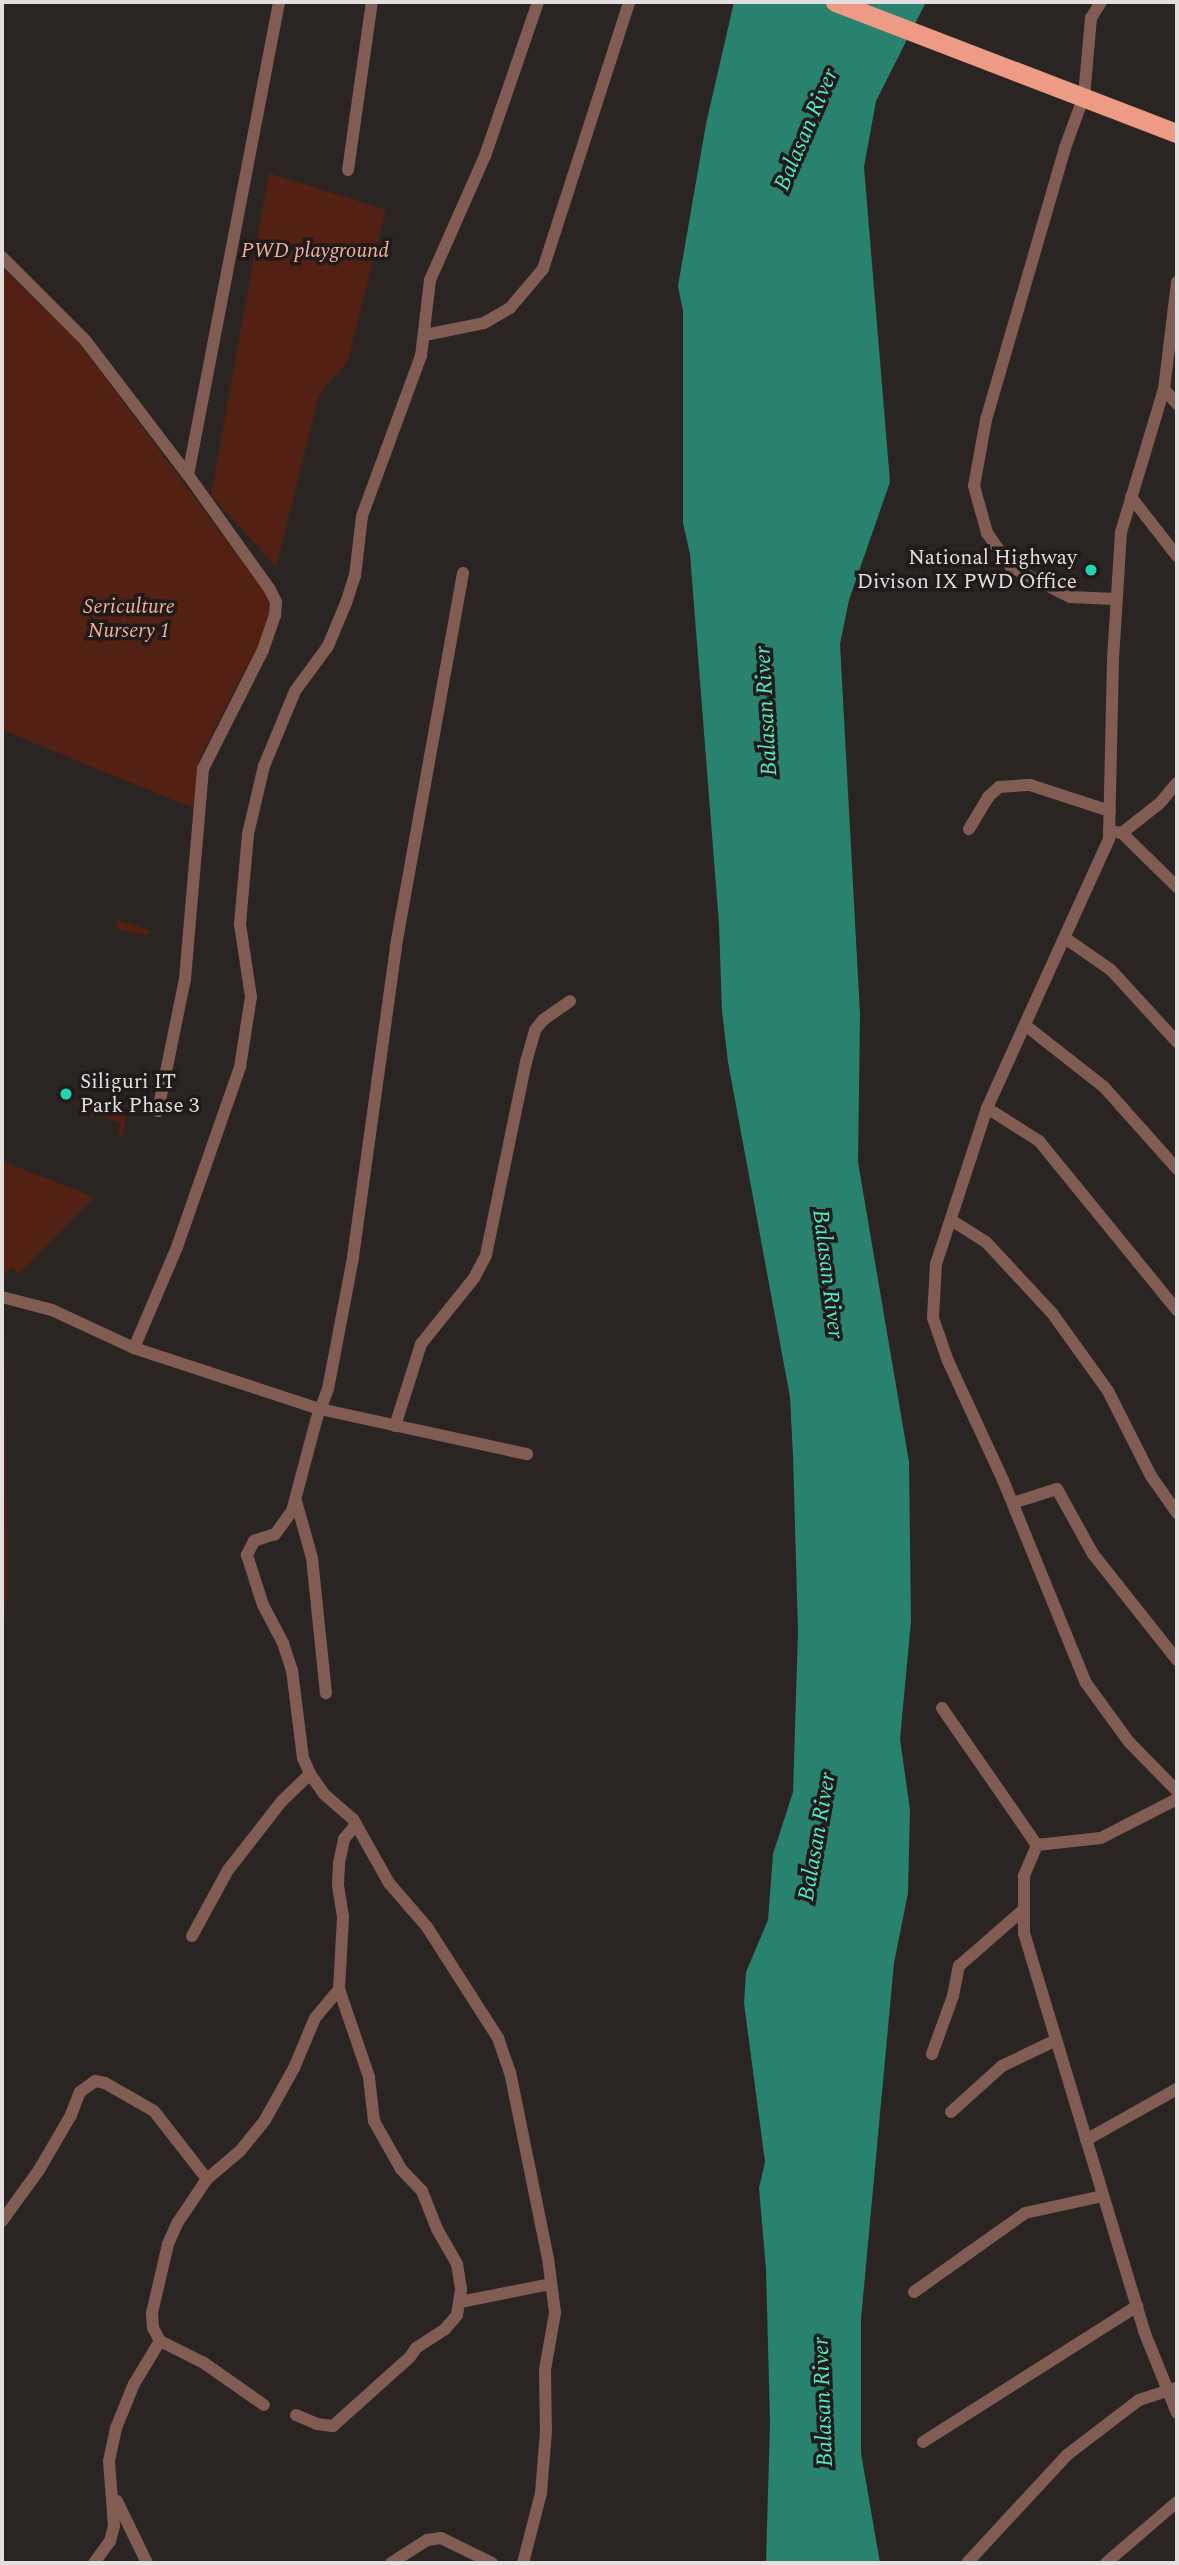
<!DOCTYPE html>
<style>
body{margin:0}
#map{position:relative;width:1179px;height:2565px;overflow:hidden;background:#2a2523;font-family:Spectral,serif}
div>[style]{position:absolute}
.green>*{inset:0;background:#532113}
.water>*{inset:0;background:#29826d}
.minor>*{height:12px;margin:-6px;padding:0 6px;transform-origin:6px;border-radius:6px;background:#805c52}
.trunk>*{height:19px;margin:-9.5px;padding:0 9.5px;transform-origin:9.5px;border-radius:9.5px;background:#ed9b84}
.dots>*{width:19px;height:19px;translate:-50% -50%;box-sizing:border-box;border:4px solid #201b1a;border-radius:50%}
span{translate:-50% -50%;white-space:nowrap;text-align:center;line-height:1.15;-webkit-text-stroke:7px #201b1a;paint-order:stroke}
.park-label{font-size:21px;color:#f3af9b;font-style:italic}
.poi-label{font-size:21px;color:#e2dfde}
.right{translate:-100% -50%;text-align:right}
.left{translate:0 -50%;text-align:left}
.water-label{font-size:23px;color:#4dedc8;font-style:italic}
.frame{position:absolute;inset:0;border:4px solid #e2dfde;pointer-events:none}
</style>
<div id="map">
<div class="green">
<i style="clip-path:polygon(269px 173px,386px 210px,348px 361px,319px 394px,276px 567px,211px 495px)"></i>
<i style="clip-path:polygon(2px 268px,77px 340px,268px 596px,270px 612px,262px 644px,242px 675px,199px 760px,193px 808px,2px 730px)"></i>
<i style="clip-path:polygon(118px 920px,149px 930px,147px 936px,116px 928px)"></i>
<i style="clip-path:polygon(84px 1104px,127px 1113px,122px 1136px,117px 1134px,121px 1123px,95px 1113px,93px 1117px,83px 1113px)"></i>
<i style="clip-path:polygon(2px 1161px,94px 1197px,19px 1274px,11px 1267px,2px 1278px)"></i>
<i style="clip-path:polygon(2px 1313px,4px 1314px,7px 1589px,2px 1645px)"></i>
</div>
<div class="water">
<i style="clip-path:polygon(734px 2px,926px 2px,876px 101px,864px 167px,890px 482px,849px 600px,840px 644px,860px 1014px,858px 1162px,909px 1462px,911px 1621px,900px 1739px,910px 1810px,908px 1893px,894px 1963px,861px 2319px,861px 2453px,880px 2563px,766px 2563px,770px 2422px,766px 2269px,759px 2188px,765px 2162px,744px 2003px,746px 1972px,768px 1920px,773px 1854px,793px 1792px,798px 1632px,793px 1456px,790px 1397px,728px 1062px,722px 1011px,719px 924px,690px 554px,683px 523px,683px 311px,678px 286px,706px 124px)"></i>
</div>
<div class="minor">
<i style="left:1101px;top:2px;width:19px;rotate:122deg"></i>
<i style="left:1091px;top:18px;width:78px;rotate:95.1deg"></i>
<i style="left:1084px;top:96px;width:55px;rotate:110.1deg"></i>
<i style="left:1065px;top:148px;width:283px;rotate:106.2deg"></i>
<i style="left:986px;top:420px;width:67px;rotate:100.3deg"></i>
<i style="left:974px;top:486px;width:49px;rotate:74.5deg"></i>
<i style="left:987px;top:533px;width:42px;rotate:54.8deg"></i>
<i style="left:1011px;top:567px;width:66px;rotate:27deg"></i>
<i style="left:1070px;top:597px;width:46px;rotate:2.5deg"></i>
<i style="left:348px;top:170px;width:170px;rotate:-81.9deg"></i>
<i style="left:2px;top:257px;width:117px;rotate:45deg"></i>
<i style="left:85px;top:340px;width:170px;rotate:52.7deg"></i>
<i style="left:188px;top:475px;width:139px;rotate:54.4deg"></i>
<i style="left:269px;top:588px;width:16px;rotate:63deg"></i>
<i style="left:276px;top:602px;width:13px;rotate:94deg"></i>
<i style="left:275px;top:615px;width:37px;rotate:109deg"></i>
<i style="left:263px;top:650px;width:133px;rotate:116.8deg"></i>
<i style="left:203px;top:769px;width:211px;rotate:94.9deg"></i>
<i style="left:185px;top:979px;width:135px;rotate:101.6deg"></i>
<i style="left:1177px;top:282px;width:108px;rotate:96.9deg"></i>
<i style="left:1164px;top:389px;width:149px;rotate:106.7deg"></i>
<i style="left:1121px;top:532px;width:128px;rotate:93.6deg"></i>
<i style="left:1113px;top:660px;width:179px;rotate:91.3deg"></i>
<i style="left:1109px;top:839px;width:295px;rotate:114.4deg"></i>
<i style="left:987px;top:1108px;width:164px;rotate:108.1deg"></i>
<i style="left:936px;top:1264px;width:54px;rotate:93.2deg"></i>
<i style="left:933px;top:1318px;width:46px;rotate:70.8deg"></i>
<i style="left:948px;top:1361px;width:131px;rotate:65.2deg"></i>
<i style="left:1003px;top:1480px;width:219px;rotate:67.8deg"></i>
<i style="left:1086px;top:1683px;width:73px;rotate:53.9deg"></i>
<i style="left:1129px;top:1742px;width:69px;rotate:45.6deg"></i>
<i style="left:425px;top:335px;width:60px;rotate:-11.5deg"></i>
<i style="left:484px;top:323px;width:30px;rotate:-30deg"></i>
<i style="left:510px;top:308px;width:51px;rotate:-49.8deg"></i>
<i style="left:543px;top:269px;width:281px;rotate:-72.1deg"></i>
<i style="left:1164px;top:389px;width:20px;rotate:49deg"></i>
<i style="left:188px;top:475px;width:482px;rotate:-79.1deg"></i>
<i style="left:1131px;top:497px;width:75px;rotate:52.1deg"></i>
<i style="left:463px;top:573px;width:380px;rotate:100.2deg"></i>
<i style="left:396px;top:947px;width:314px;rotate:97.9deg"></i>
<i style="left:353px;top:1258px;width:133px;rotate:100.8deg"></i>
<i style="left:328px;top:1389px;width:34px;rotate:111deg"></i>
<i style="left:316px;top:1421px;width:93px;rotate:104.9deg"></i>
<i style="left:292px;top:1511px;width:29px;rotate:126deg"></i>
<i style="left:275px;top:1534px;width:22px;rotate:162deg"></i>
<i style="left:254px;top:1541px;width:16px;rotate:117deg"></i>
<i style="left:247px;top:1555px;width:52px;rotate:72.3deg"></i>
<i style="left:263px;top:1605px;width:43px;rotate:62.2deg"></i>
<i style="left:283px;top:1643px;width:28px;rotate:72deg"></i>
<i style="left:292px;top:1670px;width:89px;rotate:82.9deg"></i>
<i style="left:303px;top:1758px;width:17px;rotate:66deg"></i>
<i style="left:310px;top:1774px;width:24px;rotate:55deg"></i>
<i style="left:324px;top:1794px;width:38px;rotate:41deg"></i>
<i style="left:353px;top:1819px;width:73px;rotate:60.6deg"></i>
<i style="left:389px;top:1883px;width:58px;rotate:49.2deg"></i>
<i style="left:427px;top:1927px;width:132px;rotate:57.4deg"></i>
<i style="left:498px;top:2038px;width:36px;rotate:71deg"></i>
<i style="left:510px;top:2072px;width:190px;rotate:78.5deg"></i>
<i style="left:548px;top:2258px;width:55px;rotate:82.7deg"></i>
<i style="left:555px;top:2313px;width:58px;rotate:100deg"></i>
<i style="left:545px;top:2370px;width:61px;rotate:89.1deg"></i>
<i style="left:546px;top:2431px;width:62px;rotate:94.6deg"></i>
<i style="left:541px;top:2493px;width:72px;rotate:104.4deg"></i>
<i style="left:969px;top:829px;width:37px;rotate:-59deg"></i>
<i style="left:988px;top:797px;width:15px;rotate:-42deg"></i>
<i style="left:999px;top:787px;width:31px;rotate:-4deg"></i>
<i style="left:1030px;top:785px;width:84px;rotate:18deg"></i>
<i style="left:1109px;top:831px;width:13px;rotate:9deg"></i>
<i style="left:1122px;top:833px;width:77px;rotate:44.5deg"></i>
<i style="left:1122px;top:833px;width:48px;rotate:-38.3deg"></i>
<i style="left:1160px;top:803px;width:26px;rotate:-50deg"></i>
<i style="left:1065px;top:938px;width:56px;rotate:34.8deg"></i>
<i style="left:1111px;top:970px;width:98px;rotate:47.5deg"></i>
<i style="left:1025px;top:1025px;width:100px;rotate:38.1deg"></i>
<i style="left:1104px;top:1087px;width:110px;rotate:48.3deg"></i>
<i style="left:987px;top:1108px;width:62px;rotate:32.4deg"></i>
<i style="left:1039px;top:1141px;width:218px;rotate:50.8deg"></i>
<i style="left:951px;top:1220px;width:41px;rotate:32.2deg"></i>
<i style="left:986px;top:1242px;width:97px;rotate:47.1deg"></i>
<i style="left:1052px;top:1313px;width:96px;rotate:54.3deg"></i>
<i style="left:1108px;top:1391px;width:95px;rotate:63.2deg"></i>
<i style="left:1151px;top:1476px;width:45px;rotate:54.9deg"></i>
<i style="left:2px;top:1297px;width:52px;rotate:14.6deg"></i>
<i style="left:52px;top:1310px;width:90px;rotate:24.9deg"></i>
<i style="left:134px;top:1348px;width:196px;rotate:18.2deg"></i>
<i style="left:320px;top:1409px;width:212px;rotate:12.3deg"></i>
<i style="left:134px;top:1348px;width:110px;rotate:-66.9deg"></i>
<i style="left:177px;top:1247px;width:191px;rotate:-70.7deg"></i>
<i style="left:240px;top:1067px;width:71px;rotate:-81.1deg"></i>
<i style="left:251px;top:997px;width:74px;rotate:-98.6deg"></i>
<i style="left:240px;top:924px;width:90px;rotate:-84.9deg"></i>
<i style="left:248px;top:834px;width:70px;rotate:-76.8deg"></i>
<i style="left:264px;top:766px;width:81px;rotate:-67.5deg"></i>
<i style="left:295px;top:691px;width:56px;rotate:-53.7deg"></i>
<i style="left:328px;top:646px;width:47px;rotate:-67.3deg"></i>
<i style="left:346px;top:603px;width:28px;rotate:-72deg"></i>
<i style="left:355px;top:576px;width:60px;rotate:-83.3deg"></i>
<i style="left:362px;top:516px;width:171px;rotate:-69.8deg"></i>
<i style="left:421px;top:356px;width:77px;rotate:-83.2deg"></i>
<i style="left:430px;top:280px;width:136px;rotate:-66.1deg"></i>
<i style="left:485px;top:156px;width:163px;rotate:-71deg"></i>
<i style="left:395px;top:1426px;width:86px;rotate:-72.4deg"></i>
<i style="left:421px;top:1344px;width:85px;rotate:-51.2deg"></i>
<i style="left:474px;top:1278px;width:26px;rotate:-62deg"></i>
<i style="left:486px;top:1255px;width:197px;rotate:-78.3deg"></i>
<i style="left:526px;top:1062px;width:33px;rotate:-74deg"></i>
<i style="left:535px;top:1030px;width:13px;rotate:-51deg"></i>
<i style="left:543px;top:1020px;width:33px;rotate:-35deg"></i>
<i style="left:296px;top:1501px;width:59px;rotate:74.3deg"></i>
<i style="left:312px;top:1558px;width:136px;rotate:84.1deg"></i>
<i style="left:1013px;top:1503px;width:46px;rotate:-17.7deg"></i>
<i style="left:1057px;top:1489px;width:74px;rotate:61deg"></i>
<i style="left:1093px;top:1554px;width:135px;rotate:51.6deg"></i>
<i style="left:942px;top:1708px;width:167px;rotate:55.3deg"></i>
<i style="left:1037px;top:1845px;width:34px;rotate:113deg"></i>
<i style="left:1024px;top:1876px;width:57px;rotate:90deg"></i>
<i style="left:1024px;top:1933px;width:416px;rotate:73.2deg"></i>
<i style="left:1144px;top:2331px;width:88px;rotate:68.1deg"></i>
<i style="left:1037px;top:1845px;width:64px;rotate:-6.2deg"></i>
<i style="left:1101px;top:1838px;width:85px;rotate:-27.2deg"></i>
<i style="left:192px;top:1936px;width:75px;rotate:-61.4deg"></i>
<i style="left:228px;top:1870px;width:88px;rotate:-52deg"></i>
<i style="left:282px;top:1801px;width:39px;rotate:-44deg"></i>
<i style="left:932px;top:2054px;width:62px;rotate:-70.1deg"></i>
<i style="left:953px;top:1996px;width:31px;rotate:-79deg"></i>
<i style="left:959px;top:1966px;width:86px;rotate:-41.2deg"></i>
<i style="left:951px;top:2112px;width:69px;rotate:-42deg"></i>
<i style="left:1002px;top:2066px;width:60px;rotate:-25.7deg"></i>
<i style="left:1086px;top:2140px;width:104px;rotate:-29.3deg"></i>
<i style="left:2px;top:2221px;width:63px;rotate:-54deg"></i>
<i style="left:39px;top:2170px;width:64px;rotate:-59.8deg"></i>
<i style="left:71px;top:2115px;width:25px;rotate:-69deg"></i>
<i style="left:80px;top:2092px;width:19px;rotate:-36deg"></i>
<i style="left:95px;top:2081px;width:10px;rotate:11deg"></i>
<i style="left:105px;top:2083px;width:56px;rotate:29.7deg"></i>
<i style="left:154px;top:2111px;width:86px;rotate:52.1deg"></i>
<i style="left:914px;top:2292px;width:136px;rotate:-35.4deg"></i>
<i style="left:1025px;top:2213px;width:80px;rotate:-12.3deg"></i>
<i style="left:460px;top:2302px;width:93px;rotate:-11.2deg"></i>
<i style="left:160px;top:2341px;width:49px;rotate:26.6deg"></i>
<i style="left:204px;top:2363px;width:73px;rotate:35deg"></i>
<i style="left:296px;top:2415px;width:23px;rotate:23deg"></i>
<i style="left:317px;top:2424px;width:16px;rotate:7deg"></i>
<i style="left:333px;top:2426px;width:103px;rotate:-41.9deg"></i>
<i style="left:410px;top:2357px;width:11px;rotate:-56deg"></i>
<i style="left:416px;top:2348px;width:35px;rotate:-33deg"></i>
<i style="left:445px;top:2329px;width:18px;rotate:-49deg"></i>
<i style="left:457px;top:2315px;width:26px;rotate:-81deg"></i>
<i style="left:461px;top:2289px;width:25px;rotate:-99deg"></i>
<i style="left:457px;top:2264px;width:40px;rotate:-119.7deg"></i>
<i style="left:437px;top:2229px;width:41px;rotate:-111.5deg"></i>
<i style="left:422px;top:2191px;width:30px;rotate:-134deg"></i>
<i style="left:401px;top:2169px;width:55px;rotate:-119.4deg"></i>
<i style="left:374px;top:2121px;width:44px;rotate:-96.5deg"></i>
<i style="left:369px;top:2077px;width:93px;rotate:-108.8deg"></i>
<i style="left:339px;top:1989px;width:72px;rotate:-86.8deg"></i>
<i style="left:343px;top:1917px;width:33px;rotate:-99deg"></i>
<i style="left:338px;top:1884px;width:21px;rotate:-87deg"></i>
<i style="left:339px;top:1863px;width:25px;rotate:-78deg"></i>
<i style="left:344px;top:1839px;width:19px;rotate:-51deg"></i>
<i style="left:923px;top:2442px;width:254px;rotate:-32.4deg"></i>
<i style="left:117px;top:2501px;width:69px;rotate:64.2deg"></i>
<i style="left:94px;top:2563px;width:27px;rotate:-54deg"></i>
<i style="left:110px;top:2541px;width:16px;rotate:-75deg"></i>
<i style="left:114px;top:2526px;width:65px;rotate:-94.4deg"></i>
<i style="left:109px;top:2461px;width:34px;rotate:-78deg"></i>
<i style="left:116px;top:2428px;width:48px;rotate:-67.8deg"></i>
<i style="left:134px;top:2384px;width:50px;rotate:-58.8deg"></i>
<i style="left:160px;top:2341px;width:15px;rotate:-118deg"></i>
<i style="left:153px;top:2328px;width:15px;rotate:-94deg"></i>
<i style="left:152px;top:2313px;width:71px;rotate:-76.9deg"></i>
<i style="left:168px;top:2244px;width:24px;rotate:-66deg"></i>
<i style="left:178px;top:2222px;width:52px;rotate:-56deg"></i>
<i style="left:207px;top:2179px;width:43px;rotate:-40.3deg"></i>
<i style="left:240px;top:2151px;width:40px;rotate:-51deg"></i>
<i style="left:265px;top:2120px;width:60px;rotate:-60.9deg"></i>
<i style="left:294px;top:2068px;width:54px;rotate:-67.2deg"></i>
<i style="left:315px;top:2018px;width:38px;rotate:-50deg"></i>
<i style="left:391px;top:2563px;width:43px;rotate:-32.6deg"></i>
<i style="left:427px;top:2540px;width:14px;rotate:-8deg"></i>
<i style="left:441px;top:2538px;width:57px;rotate:26.1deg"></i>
<i style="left:967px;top:2563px;width:147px;rotate:-47.2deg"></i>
<i style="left:1067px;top:2455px;width:91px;rotate:-37.4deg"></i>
<i style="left:1139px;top:2400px;width:40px;rotate:-18deg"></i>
<i style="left:1106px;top:2563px;width:94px;rotate:-40.7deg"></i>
</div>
<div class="trunk">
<i style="left:835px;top:2px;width:366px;rotate:21deg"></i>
</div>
<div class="dots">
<i style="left:1091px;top:570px;background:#1ed5b0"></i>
<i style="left:66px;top:1094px;background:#1ed5b0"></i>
</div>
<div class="park-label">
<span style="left:315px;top:251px">PWD playground</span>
<span style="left:129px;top:619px">Sericulture<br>Nursery 1</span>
</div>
<div class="poi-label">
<span class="right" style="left:1077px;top:570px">National Highway<br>Divison IX PWD Office</span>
<span class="left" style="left:80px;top:1094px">Siliguri IT<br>Park Phase 3</span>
</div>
<div class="water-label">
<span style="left:807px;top:130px;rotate:-67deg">Balasan River</span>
<span style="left:767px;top:711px;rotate:-93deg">Balasan River</span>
<span style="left:827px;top:1274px;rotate:83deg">Balasan River</span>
<span style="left:818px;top:1837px;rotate:-80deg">Balasan River</span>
<span style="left:824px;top:2402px;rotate:-92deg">Balasan River</span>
</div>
<div class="frame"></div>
</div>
